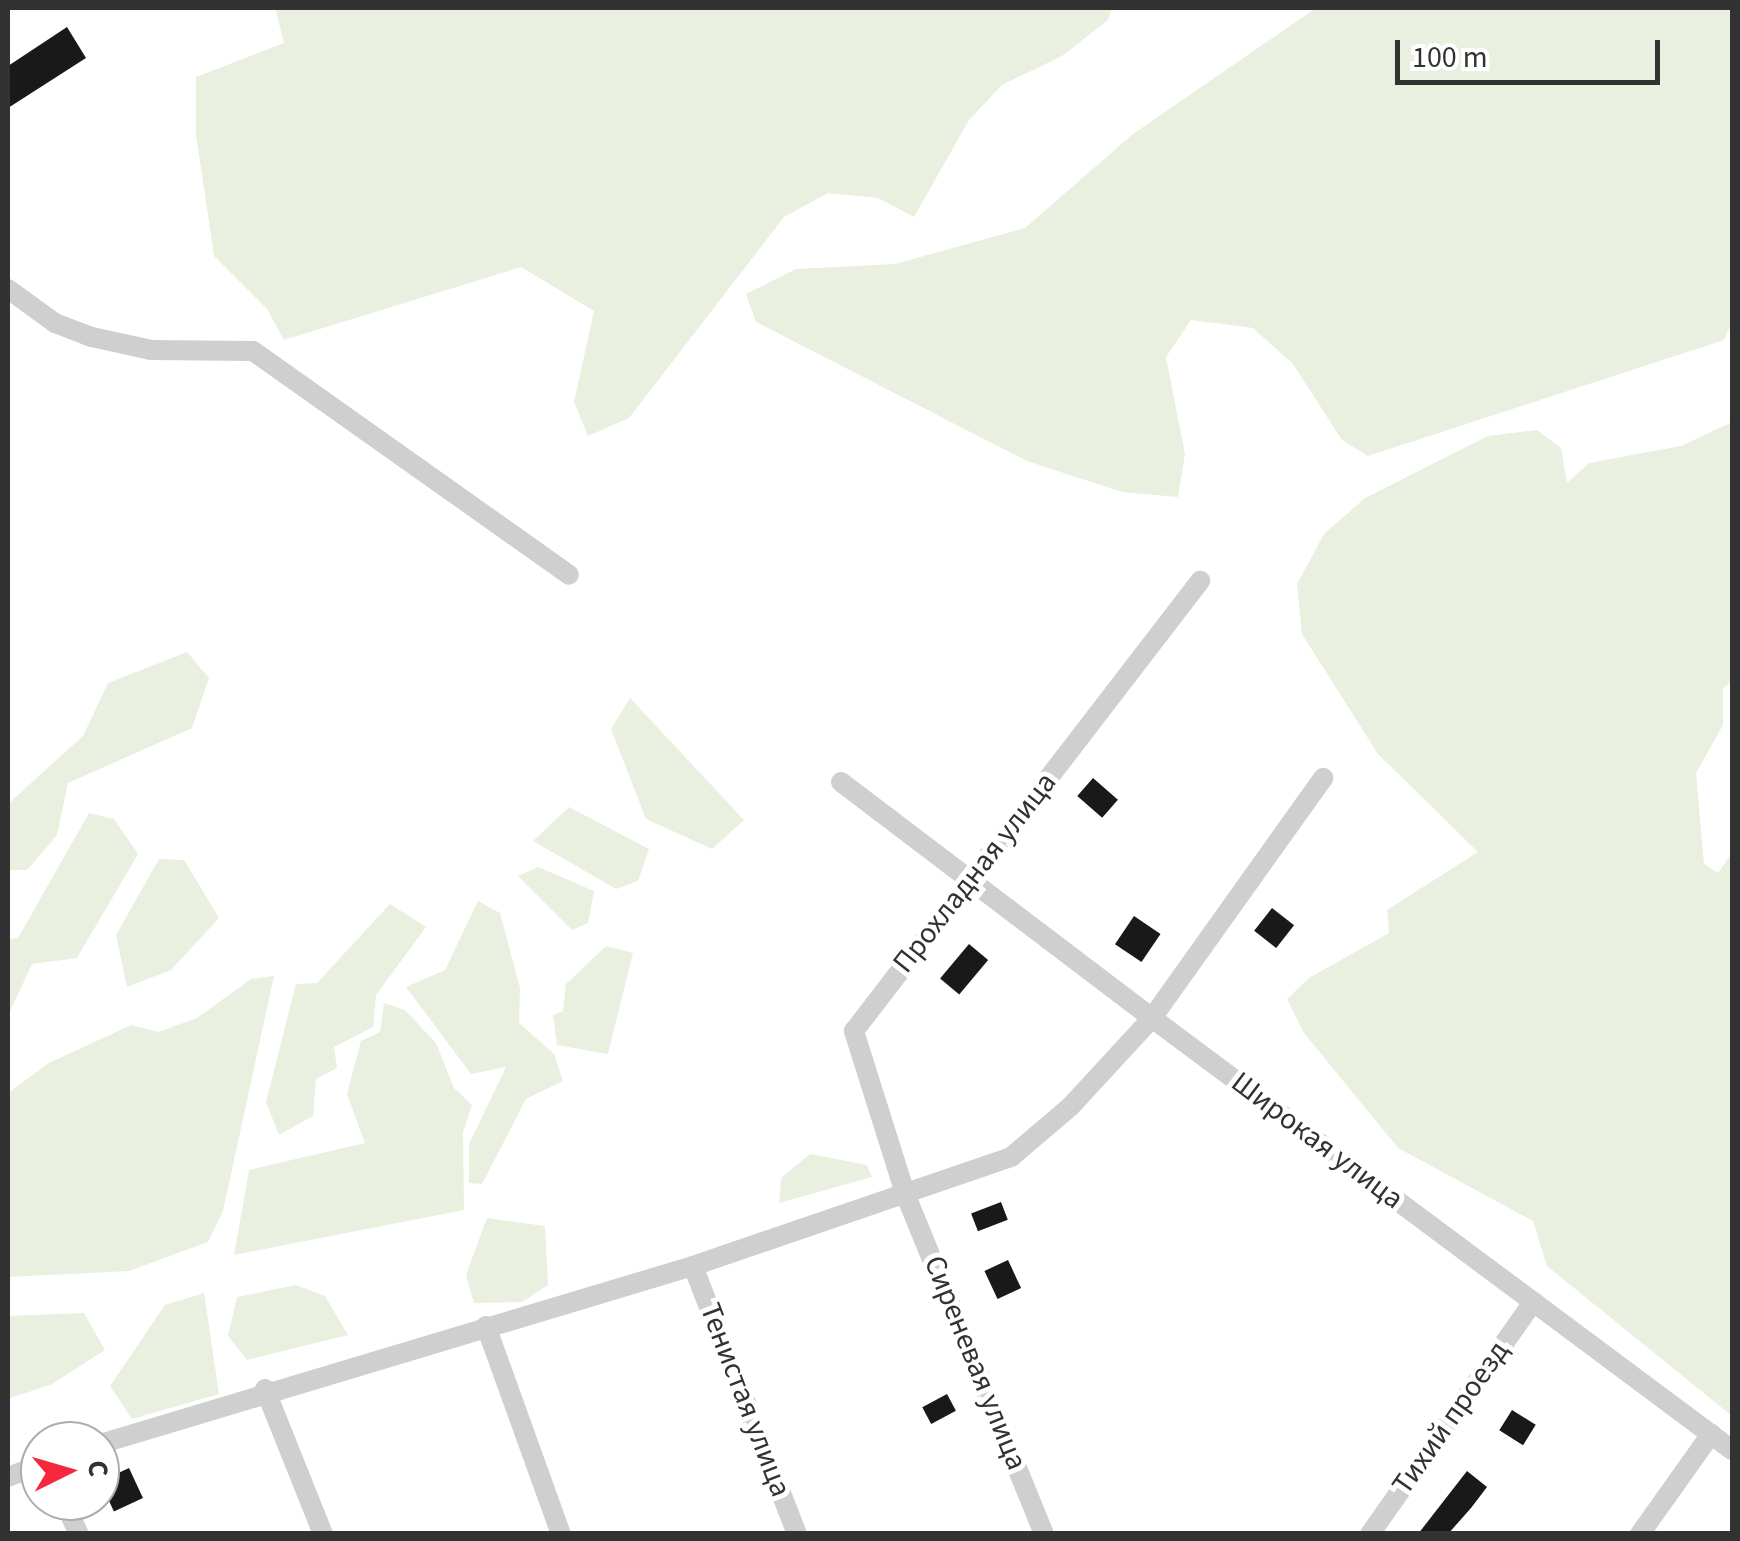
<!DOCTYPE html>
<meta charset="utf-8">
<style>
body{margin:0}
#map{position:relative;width:1740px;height:1541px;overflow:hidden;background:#fff;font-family:"Source Sans 3",sans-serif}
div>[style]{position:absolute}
.green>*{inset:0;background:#e9f0e0}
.building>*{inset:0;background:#191919;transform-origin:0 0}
.minor>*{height:20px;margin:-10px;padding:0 10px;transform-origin:10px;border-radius:10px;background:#cfcfcf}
span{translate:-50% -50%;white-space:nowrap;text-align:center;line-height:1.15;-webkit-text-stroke:10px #fff;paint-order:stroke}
.street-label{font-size:30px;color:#323232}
.frame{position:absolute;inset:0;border:10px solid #323232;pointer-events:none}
.north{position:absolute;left:20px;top:1421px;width:100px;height:100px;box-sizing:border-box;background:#fff;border:2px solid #adadad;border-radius:50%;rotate:85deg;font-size:28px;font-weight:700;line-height:40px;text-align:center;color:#323232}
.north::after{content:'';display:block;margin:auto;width:35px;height:45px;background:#f6283d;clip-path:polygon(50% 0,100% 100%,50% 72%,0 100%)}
.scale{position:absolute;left:1395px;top:40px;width:265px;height:45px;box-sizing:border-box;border:5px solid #323232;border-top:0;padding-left:12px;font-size:30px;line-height:35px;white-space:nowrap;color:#323232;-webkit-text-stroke:8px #fff;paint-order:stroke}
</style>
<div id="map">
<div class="green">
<i style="clip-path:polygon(275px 8px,1112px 8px,1108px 20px,1062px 56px,1002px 85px,969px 120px,914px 217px,878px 198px,828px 193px,784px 217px,629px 418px,588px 436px,574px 402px,594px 311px,521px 267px,284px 340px,267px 309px,214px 256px,196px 135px,196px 77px,284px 43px)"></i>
<i style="clip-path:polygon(1316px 8px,1732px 8px,1732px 322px,1724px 340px,1368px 456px,1342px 440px,1293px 364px,1253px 328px,1191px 320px,1166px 357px,1185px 454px,1178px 497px,1122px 492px,1027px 461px,756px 322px,746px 294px,796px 269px,895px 264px,1025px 228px,1133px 134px)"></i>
<i style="clip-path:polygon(1732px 422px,1732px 681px,1723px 688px,1723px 725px,1696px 773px,1704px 864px,1718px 873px,1732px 853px,1732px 1416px,1547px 1266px,1533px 1221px,1398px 1148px,1304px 1033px,1287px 999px,1309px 978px,1389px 933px,1387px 910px,1478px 852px,1378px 754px,1302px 634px,1297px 584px,1324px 534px,1365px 498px,1488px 436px,1537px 430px,1561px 448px,1567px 483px,1589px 463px,1681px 446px)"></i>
<i style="clip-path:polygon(187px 652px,209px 678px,192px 728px,68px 783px,57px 835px,27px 870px,8px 870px,8px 804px,83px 736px,108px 683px)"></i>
<i style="clip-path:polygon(630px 698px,744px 820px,712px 849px,646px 819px,611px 729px)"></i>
<i style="clip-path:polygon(569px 807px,649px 849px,638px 881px,616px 889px,533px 841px)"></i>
<i style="clip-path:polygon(89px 813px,114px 819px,138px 854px,77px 958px,32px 964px,8px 1016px,8px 939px,18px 938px)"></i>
<i style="clip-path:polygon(159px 859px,184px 860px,219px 918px,171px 970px,127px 987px,116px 935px)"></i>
<i style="clip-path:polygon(538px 867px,594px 891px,588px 923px,572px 930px,518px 876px)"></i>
<i style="clip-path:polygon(478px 901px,500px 913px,520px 988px,519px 1023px,554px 1054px,563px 1081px,526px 1099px,482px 1184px,469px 1183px,469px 1144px,506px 1067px,471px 1074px,406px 987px,445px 970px)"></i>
<i style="clip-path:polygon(390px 904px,426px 927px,376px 995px,373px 1027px,334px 1047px,337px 1068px,316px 1079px,313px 1116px,279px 1135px,266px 1102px,296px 984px,317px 983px)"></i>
<i style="clip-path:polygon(606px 946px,633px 953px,608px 1054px,557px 1045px,553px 1015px,563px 1011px,566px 984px)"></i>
<i style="clip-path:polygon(274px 976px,223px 1211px,208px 1242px,129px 1271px,8px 1277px,8px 1093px,49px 1063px,131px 1025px,158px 1032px,197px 1018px,251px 979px)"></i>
<i style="clip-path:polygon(384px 1003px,405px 1010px,436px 1043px,454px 1088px,472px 1105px,463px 1132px,464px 1210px,234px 1255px,249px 1170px,365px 1143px,347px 1094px,361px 1041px,380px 1032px)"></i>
<i style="clip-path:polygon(810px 1154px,867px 1165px,872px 1177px,779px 1203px,781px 1178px)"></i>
<i style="clip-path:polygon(487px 1218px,545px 1226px,548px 1285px,522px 1302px,474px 1303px,466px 1275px)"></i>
<i style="clip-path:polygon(296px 1285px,325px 1296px,348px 1335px,247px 1360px,228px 1336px,237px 1297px)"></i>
<i style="clip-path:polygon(204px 1293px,219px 1394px,132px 1419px,110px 1386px,165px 1305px)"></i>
<i style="clip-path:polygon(84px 1313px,105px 1350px,52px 1384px,8px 1399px,8px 1316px)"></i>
</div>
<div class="building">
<i style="clip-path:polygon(67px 27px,86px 58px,8px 108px,8px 66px)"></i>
<i style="left:1093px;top:778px;width:33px;height:24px;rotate:41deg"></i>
<i style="left:1272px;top:908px;width:28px;height:29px;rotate:38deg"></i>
<i style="left:1134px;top:916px;width:32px;height:34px;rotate:34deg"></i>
<i style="left:969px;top:944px;width:25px;height:45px;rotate:40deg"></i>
<i style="left:1001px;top:1202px;width:19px;height:32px;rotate:69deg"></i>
<i style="left:1008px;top:1260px;width:31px;height:26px;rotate:65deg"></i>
<i style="left:947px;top:1394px;width:19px;height:28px;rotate:62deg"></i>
<i style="left:1512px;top:1410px;width:28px;height:24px;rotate:32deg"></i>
<i style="left:129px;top:1468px;width:33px;height:32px;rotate:65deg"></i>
<i style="clip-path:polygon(1467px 1471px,1487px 1487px,1471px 1508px,1448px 1534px,1418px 1534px)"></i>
</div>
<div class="minor">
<i style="left:8px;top:289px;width:58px;rotate:35.9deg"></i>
<i style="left:55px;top:323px;width:40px;rotate:21deg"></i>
<i style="left:92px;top:337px;width:60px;rotate:12.4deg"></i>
<i style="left:151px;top:350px;width:102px;rotate:0.6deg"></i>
<i style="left:253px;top:351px;width:387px;rotate:35.3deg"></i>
<i style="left:841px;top:782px;width:390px;rotate:37.2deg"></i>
<i style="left:1152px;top:1018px;width:295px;rotate:-54.5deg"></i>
<i style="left:693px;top:1266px;width:287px;rotate:68.8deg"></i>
<i style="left:486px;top:1326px;width:221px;rotate:70.2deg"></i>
<i style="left:265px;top:1389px;width:156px;rotate:68.2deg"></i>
<i style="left:100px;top:1444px;width:619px;rotate:-16.71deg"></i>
<i style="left:693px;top:1266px;width:336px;rotate:-18.9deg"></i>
<i style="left:1011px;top:1157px;width:77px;rotate:-40.3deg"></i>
<i style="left:1070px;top:1107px;width:121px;rotate:-47.3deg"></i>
<i style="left:1152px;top:1018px;width:723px;rotate:36.68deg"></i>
<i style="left:8px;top:1477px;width:34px;rotate:-21deg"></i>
<i style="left:64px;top:1501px;width:36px;rotate:66deg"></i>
<i style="left:1044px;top:1534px;width:368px;rotate:-112.2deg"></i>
<i style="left:905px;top:1193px;width:170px;rotate:-107.5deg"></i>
<i style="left:854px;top:1031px;width:568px;rotate:-52.44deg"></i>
<i style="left:1370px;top:1534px;width:284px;rotate:-54.9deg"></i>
<i style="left:1640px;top:1534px;width:123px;rotate:-54.6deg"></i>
</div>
<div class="street-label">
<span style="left:975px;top:873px;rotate:-52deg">Прохладная улица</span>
<span style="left:1317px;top:1141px;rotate:37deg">Широкая улица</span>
<span style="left:975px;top:1363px;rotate:68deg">Сиреневая улица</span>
<span style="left:745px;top:1400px;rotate:69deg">Тенистая улица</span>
<span style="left:1451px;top:1418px;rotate:-55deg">Тихий проезд</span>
</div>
<div class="frame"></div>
<div class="north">С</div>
<div class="scale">100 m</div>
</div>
